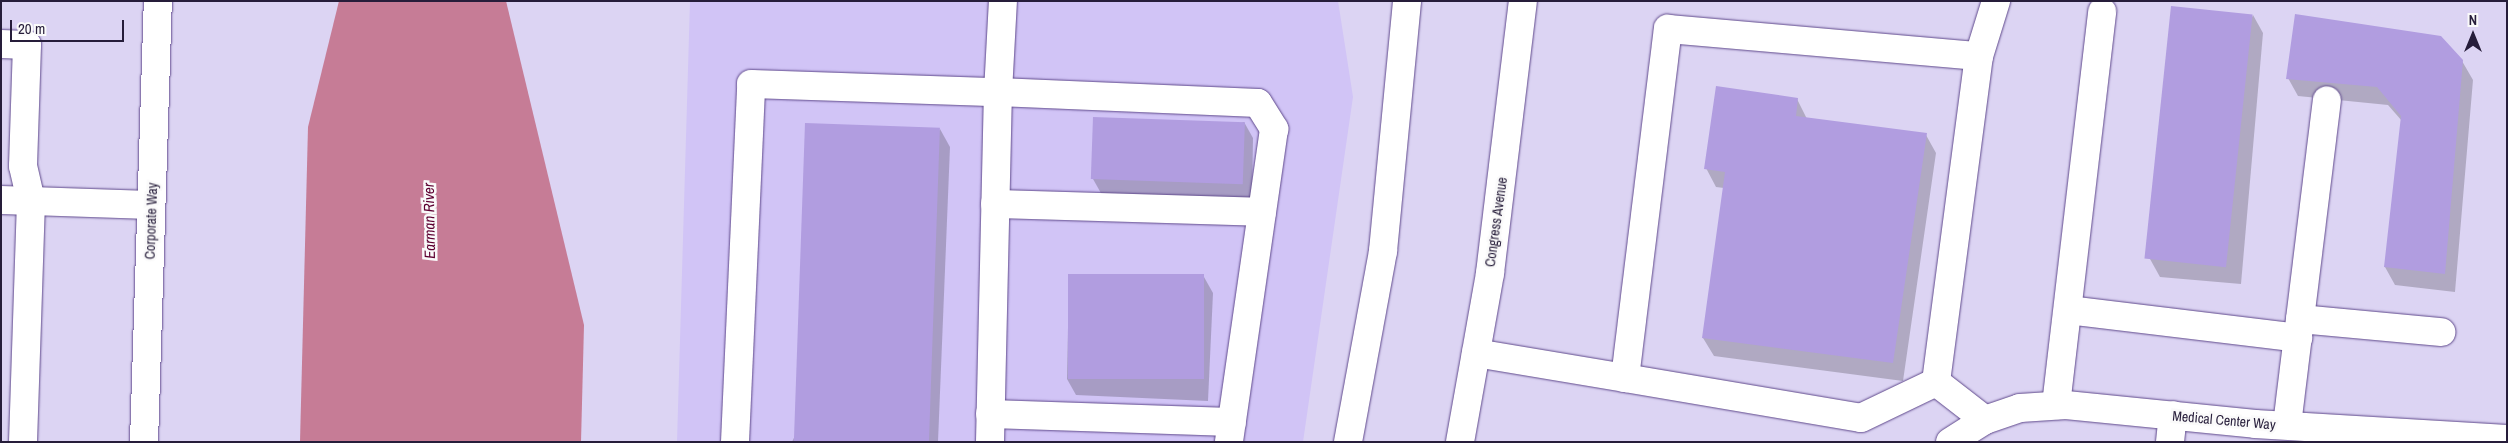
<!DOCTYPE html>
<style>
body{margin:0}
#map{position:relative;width:2508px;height:443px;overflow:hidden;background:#dcd4f3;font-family:"Archivo Narrow",sans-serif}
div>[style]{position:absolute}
.built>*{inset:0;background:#d1c4f6}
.water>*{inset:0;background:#c67c96}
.shadow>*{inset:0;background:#0003}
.building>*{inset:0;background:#b19de0;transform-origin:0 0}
.roads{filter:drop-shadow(0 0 1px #5f498c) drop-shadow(0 0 1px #5f498c)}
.minor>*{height:28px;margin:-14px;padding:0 14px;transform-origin:14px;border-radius:14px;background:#fff}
span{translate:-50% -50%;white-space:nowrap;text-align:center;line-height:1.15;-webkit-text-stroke:5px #fafafa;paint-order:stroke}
.street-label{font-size:14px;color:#261d3a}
.water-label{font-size:15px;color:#5d0031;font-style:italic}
.frame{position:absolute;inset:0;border:2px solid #261d3a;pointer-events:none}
.north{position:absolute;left:2448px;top:10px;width:50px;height:50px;-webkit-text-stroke:4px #fafafa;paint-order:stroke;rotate:0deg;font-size:14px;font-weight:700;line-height:20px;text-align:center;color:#261d3a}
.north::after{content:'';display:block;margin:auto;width:18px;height:22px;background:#261d3a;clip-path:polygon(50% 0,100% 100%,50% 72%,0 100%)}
.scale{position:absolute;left:10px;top:20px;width:114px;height:22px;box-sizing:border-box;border:2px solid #261d3a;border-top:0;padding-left:6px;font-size:15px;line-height:18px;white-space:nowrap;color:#261d3a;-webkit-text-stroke:4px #fafafa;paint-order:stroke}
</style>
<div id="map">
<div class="built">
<i style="clip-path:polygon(690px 1px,1338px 1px,1353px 97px,1303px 442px,677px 442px)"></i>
</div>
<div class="water">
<i style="clip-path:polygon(339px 1px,506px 1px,584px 325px,581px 442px,300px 442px,308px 127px)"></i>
</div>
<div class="shadow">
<i style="clip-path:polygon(2253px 15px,2263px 33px,2241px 284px,2160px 277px,2150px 259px)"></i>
<i style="clip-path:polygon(2462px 61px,2473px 80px,2455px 292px,2395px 285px,2385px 267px,2402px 121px,2388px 105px,2298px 96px,2288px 78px)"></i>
<i style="clip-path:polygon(1797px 99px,1807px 119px,1926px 135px,1936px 153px,1903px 381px,1714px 356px,1703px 338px,1724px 188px,1716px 187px,1706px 168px)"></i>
<i style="clip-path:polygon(1244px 122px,1253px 138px,1252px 199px,1102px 195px,1093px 179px)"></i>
<i style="clip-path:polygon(940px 129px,950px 147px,938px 442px,792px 442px)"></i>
<i style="clip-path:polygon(1069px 275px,1204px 277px,1213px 293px,1208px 401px,1076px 395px,1067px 379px)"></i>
</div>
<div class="building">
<i style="left:2171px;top:6px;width:82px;height:254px;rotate:6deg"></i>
<i style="clip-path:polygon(2295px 14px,2441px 36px,2463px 60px,2445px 274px,2384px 267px,2401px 116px,2377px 87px,2286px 79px)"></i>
<i style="clip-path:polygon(1716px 86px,1798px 98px,1796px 116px,1927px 133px,1893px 363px,1702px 338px,1725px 172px,1704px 169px)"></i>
<i style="left:1093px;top:117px;width:152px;height:62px;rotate:2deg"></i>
<i style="left:805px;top:123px;width:135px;height:319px;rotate:2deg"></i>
<i style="left:1068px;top:274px;width:136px;height:105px"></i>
</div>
<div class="roads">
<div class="minor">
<i style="left:1px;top:44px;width:26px;rotate:2deg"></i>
<i style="left:27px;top:45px;width:121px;rotate:91.9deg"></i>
<i style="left:23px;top:166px;width:36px;rotate:77deg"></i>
<i style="left:31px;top:201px;width:241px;rotate:91.9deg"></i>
<i style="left:1px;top:200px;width:150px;rotate:1.9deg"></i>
<i style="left:995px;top:204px;width:267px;rotate:1.7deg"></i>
<i style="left:2068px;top:310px;width:232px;rotate:6.9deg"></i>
<i style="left:2300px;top:319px;width:142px;rotate:5.3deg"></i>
<i style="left:1476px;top:353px;width:151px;rotate:9.5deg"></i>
<i style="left:1625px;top:378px;width:352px;rotate:-83deg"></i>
<i style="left:1668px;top:29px;width:312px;rotate:5deg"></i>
<i style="left:1625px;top:378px;width:239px;rotate:9.6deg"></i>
<i style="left:1861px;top:418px;width:83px;rotate:-25.6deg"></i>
<i style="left:1936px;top:382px;width:329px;rotate:-82.5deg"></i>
<i style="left:1979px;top:56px;width:58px;rotate:-72.8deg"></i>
<i style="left:1936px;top:382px;width:62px;rotate:37.8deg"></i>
<i style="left:2056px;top:405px;width:396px;rotate:-83.3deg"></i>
<i style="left:990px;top:414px;width:242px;rotate:1.9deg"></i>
<i style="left:2287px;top:425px;width:327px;rotate:-83deg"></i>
<i style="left:144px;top:442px;width:441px;rotate:-88.2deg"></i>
<i style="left:735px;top:442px;width:358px;rotate:-87.4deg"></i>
<i style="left:751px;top:84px;width:247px;rotate:1.9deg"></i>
<i style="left:998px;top:92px;width:91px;rotate:-86.9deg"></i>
<i style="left:990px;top:442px;width:350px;rotate:-88.7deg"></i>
<i style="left:998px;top:92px;width:260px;rotate:2.4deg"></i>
<i style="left:1258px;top:103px;width:31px;rotate:58deg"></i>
<i style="left:1274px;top:129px;width:316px;rotate:98.2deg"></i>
<i style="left:1348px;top:442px;width:194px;rotate:-79.6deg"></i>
<i style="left:1383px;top:251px;width:251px;rotate:-84.5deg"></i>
<i style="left:1460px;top:442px;width:172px;rotate:-79.9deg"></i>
<i style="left:1490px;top:273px;width:274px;rotate:-83.1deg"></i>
<i style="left:1950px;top:442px;width:41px;rotate:-32.2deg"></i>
<i style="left:1985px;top:420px;width:37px;rotate:-19deg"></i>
<i style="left:2020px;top:408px;width:46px;rotate:-3.7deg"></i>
<i style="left:2066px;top:405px;width:190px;rotate:5.7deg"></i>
<i style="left:2255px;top:424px;width:252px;rotate:3.4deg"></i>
<i style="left:2170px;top:442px;width:27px;rotate:-84deg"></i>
</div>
</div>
<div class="street-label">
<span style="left:151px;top:221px;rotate:-88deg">Corporate Way</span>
<span style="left:1496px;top:222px;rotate:-82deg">Congress Avenue</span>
<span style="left:2224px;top:420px;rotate:5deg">Medical Center Way</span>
</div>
<div class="water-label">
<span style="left:429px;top:221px;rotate:-91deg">Earman River</span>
</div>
<div class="frame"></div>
<div class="north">N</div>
<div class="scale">20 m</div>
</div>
